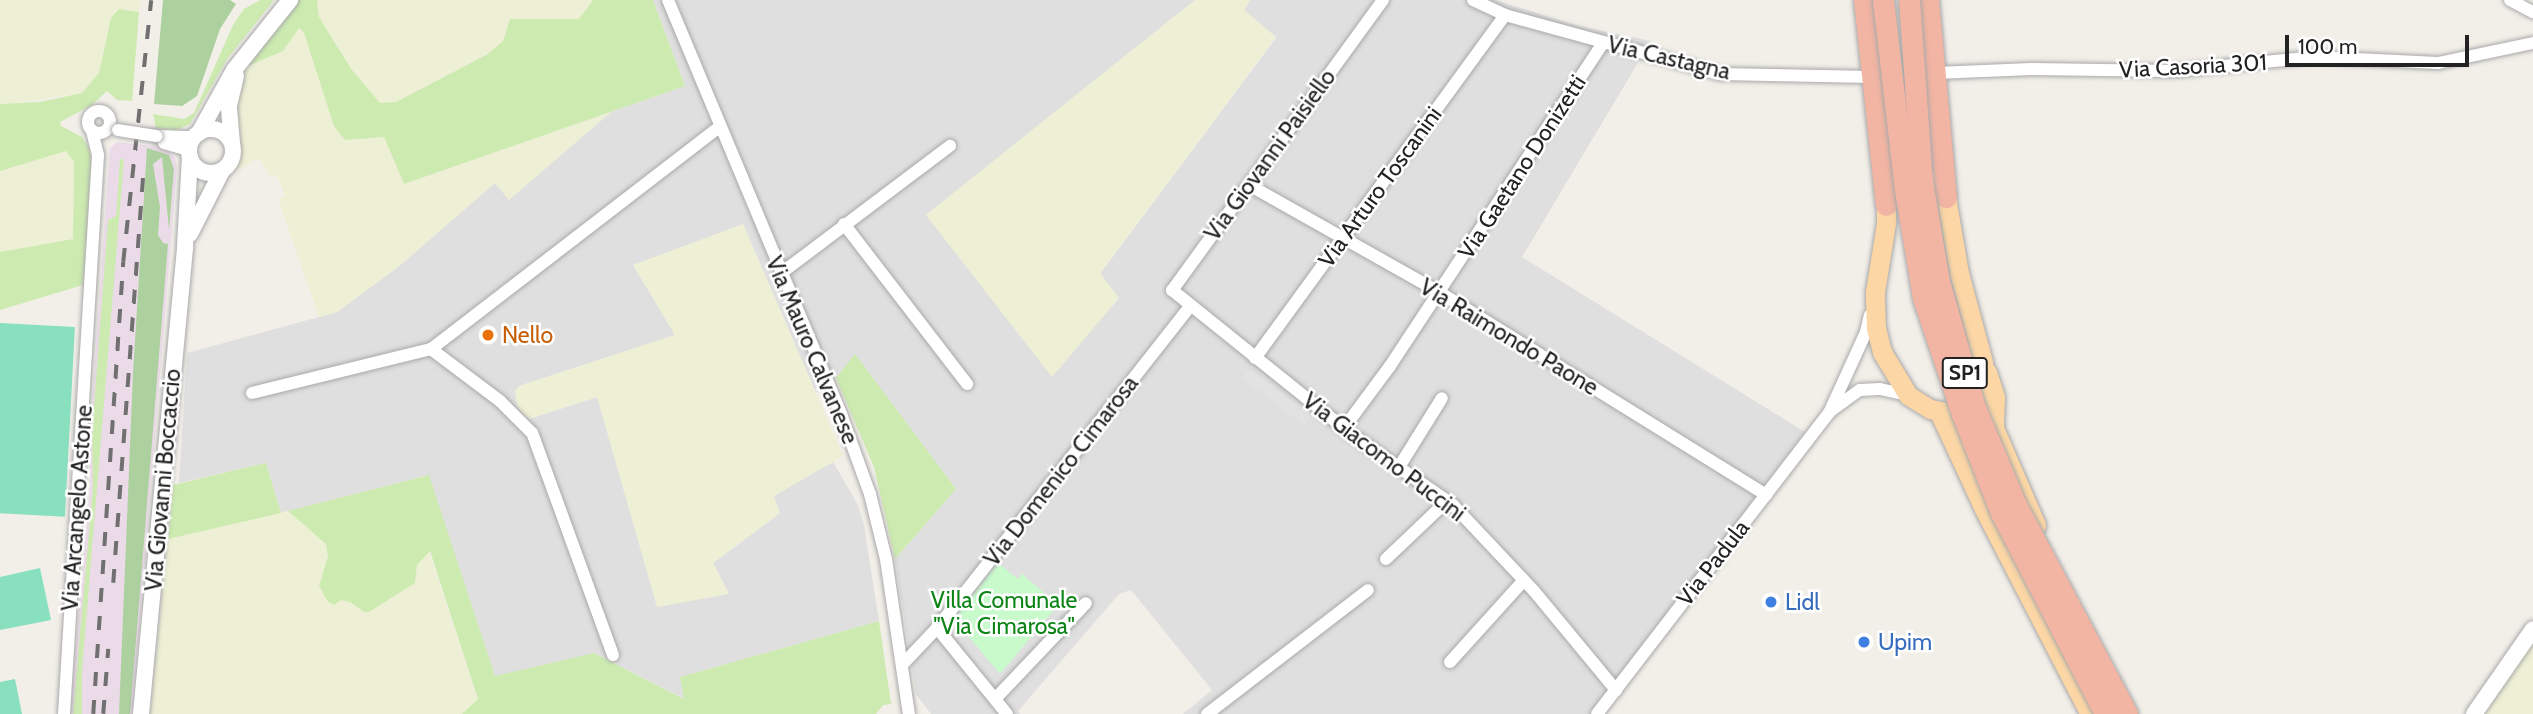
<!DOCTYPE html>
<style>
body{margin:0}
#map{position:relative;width:2533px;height:714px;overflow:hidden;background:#f2efe9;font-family:Cabin,sans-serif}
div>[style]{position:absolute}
.residential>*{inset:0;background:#e0dfdf}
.industrial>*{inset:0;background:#ebdbe8}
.farmland>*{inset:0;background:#eef0d5}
.grass>*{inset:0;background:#cdebb0}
.forest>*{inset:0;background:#add19e}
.park>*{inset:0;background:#c8facc}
.pitch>*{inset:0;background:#88e0be;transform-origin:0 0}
.parking>*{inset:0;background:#e2e2e2;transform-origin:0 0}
.roads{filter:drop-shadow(0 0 2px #a9a9a9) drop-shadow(0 0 2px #a9a9a9)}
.minor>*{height:12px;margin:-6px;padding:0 6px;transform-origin:6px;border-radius:6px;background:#fff}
.minor>.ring{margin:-6px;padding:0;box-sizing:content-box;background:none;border:12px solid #fff;border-radius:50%}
.tertiary>*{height:16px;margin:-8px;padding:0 8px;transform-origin:8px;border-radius:8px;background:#fff}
.tertiary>.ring{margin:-8px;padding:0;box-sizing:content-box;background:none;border:16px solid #fff;border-radius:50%}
.primary>*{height:19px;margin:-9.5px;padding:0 9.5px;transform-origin:9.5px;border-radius:9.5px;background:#fcd6a4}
.trunk>*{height:21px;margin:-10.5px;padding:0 10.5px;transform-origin:10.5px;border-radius:10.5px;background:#f2b4a3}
.rail>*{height:3.5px;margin-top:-1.75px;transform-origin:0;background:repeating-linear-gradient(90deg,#707070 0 14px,transparent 0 28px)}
.bridges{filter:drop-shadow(0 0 2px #a9a9a9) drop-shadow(0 0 2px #a9a9a9)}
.minor-bridge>*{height:12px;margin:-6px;padding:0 6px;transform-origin:6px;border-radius:6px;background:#fff}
.trunk-bridge>*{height:21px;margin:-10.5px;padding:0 10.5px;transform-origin:10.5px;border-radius:10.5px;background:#f2b4a3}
.dots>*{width:19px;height:19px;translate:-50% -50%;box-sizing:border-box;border:4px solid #fff;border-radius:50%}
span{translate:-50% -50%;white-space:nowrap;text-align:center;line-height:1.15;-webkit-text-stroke:5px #fff;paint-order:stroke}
.shield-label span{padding:2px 5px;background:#fff;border:2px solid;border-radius:5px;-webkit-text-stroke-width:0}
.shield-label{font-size:21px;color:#222;font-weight:700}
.street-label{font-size:23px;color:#222}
.food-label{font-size:23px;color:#c56008}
.left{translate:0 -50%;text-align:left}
.park-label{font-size:23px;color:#0c8416}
.shop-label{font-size:23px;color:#366cbe}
.scale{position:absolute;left:2285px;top:35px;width:184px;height:32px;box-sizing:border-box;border:4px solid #222;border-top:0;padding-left:9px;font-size:21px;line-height:24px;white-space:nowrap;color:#222;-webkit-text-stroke:5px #fff;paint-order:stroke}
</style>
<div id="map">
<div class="residential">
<i style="clip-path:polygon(653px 0,1195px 0,926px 215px,1100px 274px,1276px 38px,1244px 10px,1250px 0,1495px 0,1579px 26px,1651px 41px,1522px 257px,1805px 432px,1594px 714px,1183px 714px,1212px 690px,1131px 590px,1119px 594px,1018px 711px,1020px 714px,931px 714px,916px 694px,895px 559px,956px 489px,855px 355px,836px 378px,816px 393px,743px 224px,675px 335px,519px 386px,529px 419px,597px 397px,729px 594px,713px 563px,780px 513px,773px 496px,833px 462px,857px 503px,864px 525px,879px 621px,680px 677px,685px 699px,594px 653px,495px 677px,428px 475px,281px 513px,266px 463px,179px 483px,187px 353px,337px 312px,398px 267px,495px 183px,509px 199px,611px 112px,685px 86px)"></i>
</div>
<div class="industrial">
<i style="clip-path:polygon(117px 142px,162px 147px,174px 156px,177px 168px,132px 714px,70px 714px,90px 486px,90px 434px,110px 148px)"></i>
</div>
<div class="farmland">
<i style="clip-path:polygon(0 0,141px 0,139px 12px,127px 9px,111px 18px,99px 73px,82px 93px,10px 104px,0 104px)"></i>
<i style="clip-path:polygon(317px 0,593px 0,580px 19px,511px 19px,503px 41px,488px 54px,396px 102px,381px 104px,352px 70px,335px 43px,319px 17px)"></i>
<i style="clip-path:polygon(1195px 0,1250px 0,1244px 10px,1276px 37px,1100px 273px,1119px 298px,1052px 377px,926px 215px)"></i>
<i style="clip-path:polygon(298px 28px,304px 32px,345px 140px,384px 137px,404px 184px,611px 112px,509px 200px,495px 183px,398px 267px,337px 312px,319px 317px,278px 199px,285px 196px,277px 175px,270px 177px,260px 160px,254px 160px,241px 169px,234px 165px,238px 156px,235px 111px,240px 80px,248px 66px,283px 51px)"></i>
<i style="clip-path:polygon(66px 151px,74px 162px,73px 239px,0 252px,0 171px)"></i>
<i style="clip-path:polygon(743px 224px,843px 456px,774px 496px,780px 513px,713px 563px,729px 594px,657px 607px,597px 397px,528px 419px,517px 407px,515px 391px,519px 386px,675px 335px,633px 265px)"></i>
<i style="clip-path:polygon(288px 511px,326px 544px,328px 556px,319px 586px,334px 605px,341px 600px,350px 602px,363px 612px,397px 594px,415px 583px,417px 565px,429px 551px,478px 700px,462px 714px,150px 714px,168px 539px)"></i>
<i style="clip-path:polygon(2533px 642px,2533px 714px,2480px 714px)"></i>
</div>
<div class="grass">
<i style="clip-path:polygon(260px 0,274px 0,227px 59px,190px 124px,176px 130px,156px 128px,153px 114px,184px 119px,194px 113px,233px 25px,244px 9px)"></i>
<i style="clip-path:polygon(298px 0,317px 0,319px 17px,335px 43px,352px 70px,380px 103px,396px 102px,488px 54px,503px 41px,510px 19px,579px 19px,593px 0,653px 0,685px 86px,404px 184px,384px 137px,345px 140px,334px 126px,304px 33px,299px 28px,283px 51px,248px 66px)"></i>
<i style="clip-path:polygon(119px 9px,139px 12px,132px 101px,117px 100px,107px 91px,92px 105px,60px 122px,61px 126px,82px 137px,89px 148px,92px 162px,83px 285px,0 310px,0 252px,73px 239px,74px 162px,66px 151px,0 171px,0 104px,40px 102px,82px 93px,99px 73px,111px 18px)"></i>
<i style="clip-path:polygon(120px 159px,124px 159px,82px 672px,82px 714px,73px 714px,93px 486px,92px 434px,108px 220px,116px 216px)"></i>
<i style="clip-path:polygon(855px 354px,956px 489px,895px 559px,874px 467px,836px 378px)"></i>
<i style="clip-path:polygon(266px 463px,281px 513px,168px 539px,173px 485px)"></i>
<i style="clip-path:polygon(429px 475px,495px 676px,594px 653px,684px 699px,680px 677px,879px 621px,891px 704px,883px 705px,876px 714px,462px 714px,478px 699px,430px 551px,417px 565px,415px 583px,369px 612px,364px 612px,350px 602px,341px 600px,334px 605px,328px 602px,319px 586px,328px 556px,326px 544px,288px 511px)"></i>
</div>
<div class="forest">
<i style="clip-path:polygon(163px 0,230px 0,236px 4px,220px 29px,197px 96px,182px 106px,154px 104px)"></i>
<i style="clip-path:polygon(147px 148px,169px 155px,174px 169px,169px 230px,162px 157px,153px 164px,160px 207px,158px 235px,163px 243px,168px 244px,130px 714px,119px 714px,133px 373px)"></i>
</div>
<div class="park">
<i style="clip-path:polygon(998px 563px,1018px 579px,1022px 574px,1058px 605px,1000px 674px,954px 619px)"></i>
</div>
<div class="pitch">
<i style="left:0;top:323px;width:75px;height:190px;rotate:3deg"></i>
<i style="clip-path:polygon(40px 568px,51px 620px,0 630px,0 577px)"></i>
<i style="clip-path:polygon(15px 679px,22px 714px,0 714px,0 682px)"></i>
</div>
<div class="parking">
<i style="left:1249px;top:369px;width:78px;height:11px;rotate:37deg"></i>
</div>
<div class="roads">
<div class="minor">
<i style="left:668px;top:0;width:449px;rotate:67.3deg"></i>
<i style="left:841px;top:414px;width:85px;rotate:70.1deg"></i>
<i style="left:870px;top:494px;width:67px;rotate:76.2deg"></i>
<i style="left:886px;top:559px;width:157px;rotate:81.6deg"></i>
<i style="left:1383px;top:0;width:359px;rotate:126deg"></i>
<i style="left:1172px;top:290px;width:228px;rotate:38.8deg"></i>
<i style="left:1350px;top:433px;width:126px;rotate:35deg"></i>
<i style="left:1453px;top:505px;width:118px;rotate:46.7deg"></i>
<i style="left:1534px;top:591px;width:129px;rotate:50.4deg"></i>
<i style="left:1473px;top:0;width:35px;rotate:25deg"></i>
<i style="left:1505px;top:15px;width:223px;rotate:15.3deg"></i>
<i style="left:1720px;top:74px;width:151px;rotate:1.1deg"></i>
<i style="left:2510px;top:0;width:26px;rotate:28deg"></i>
<i style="left:1935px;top:73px;width:97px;rotate:-2.4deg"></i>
<i style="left:2032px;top:69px;width:142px;rotate:0.8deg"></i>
<i style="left:2174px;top:71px;width:142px;rotate:-5.7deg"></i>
<i style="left:2315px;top:57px;width:123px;rotate:2.8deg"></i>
<i style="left:2438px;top:63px;width:97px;rotate:-11.9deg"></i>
<i class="ring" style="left:88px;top:111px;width:10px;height:10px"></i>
<i style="left:157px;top:136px;width:37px;rotate:2deg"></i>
<i style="left:164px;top:143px;width:26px;rotate:16deg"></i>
<i style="left:1249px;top:185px;width:218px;rotate:29.4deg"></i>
<i style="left:1439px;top:292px;width:385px;rotate:31.8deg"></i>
<i style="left:844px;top:224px;width:202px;rotate:52.4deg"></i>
<i style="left:780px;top:274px;width:213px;rotate:-37deg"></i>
<i style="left:1255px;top:358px;width:424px;rotate:-53.9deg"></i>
<i style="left:252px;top:393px;width:184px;rotate:-13.8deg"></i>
<i style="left:1832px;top:410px;width:34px;rotate:-36deg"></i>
<i style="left:1860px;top:390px;width:20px;rotate:-3deg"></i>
<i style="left:1880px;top:389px;width:29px;rotate:12deg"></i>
<i style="left:1344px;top:428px;width:77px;rotate:-53.4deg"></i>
<i style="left:1390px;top:366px;width:387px;rotate:-56.6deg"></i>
<i style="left:1399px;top:467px;width:81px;rotate:-58.1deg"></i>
<i style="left:1386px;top:559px;width:84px;rotate:-43.6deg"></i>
<i style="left:937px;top:628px;width:111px;rotate:50.9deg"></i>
<i style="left:613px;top:655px;width:236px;rotate:-110deg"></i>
<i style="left:532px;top:433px;width:45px;rotate:-135deg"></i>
<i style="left:500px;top:401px;width:86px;rotate:-143deg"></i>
<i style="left:431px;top:349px;width:364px;rotate:-37.6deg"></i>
<i style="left:1450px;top:662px;width:110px;rotate:-47.9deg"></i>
<i style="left:903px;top:664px;width:50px;rotate:-46.6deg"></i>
<i style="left:937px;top:628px;width:409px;rotate:-51.8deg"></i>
<i style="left:995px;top:699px;width:132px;rotate:-46.5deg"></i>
<i style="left:64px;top:714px;width:560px;rotate:-86.52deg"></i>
<i style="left:98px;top:155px;width:25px;rotate:-104deg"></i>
<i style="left:1207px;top:714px;width:203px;rotate:-37.6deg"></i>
<i style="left:1597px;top:714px;width:380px;rotate:-52.4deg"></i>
<i style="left:1829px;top:413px;width:89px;rotate:-65.4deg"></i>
<i style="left:1866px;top:332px;width:17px;rotate:-77deg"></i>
</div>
<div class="tertiary">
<i class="ring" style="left:189px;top:129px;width:28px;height:28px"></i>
<i style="left:199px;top:133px;width:72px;rotate:-60.9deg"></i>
<i style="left:234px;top:70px;width:90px;rotate:-51.3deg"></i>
<i style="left:232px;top:143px;width:37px;rotate:-95deg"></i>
<i style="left:229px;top:106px;width:31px;rotate:-77deg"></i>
<i style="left:190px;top:234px;width:71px;rotate:-63.1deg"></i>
<i style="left:141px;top:714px;width:470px;rotate:-84.6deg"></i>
<i style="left:185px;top:246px;width:89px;rotate:-86.8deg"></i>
<i style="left:2474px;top:714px;width:103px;rotate:-55.2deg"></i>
</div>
<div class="primary">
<i style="left:1918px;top:179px;width:17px;rotate:10deg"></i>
<i style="left:1935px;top:182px;width:19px;rotate:54deg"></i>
<i style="left:1946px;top:197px;width:77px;rotate:80.3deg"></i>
<i style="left:1959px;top:273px;width:92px;rotate:74.9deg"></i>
<i style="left:1983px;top:362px;width:21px;rotate:87deg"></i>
<i style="left:1984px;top:383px;width:21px;rotate:113deg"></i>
<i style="left:1976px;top:402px;width:26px;rotate:155deg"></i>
<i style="left:1952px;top:413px;width:22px;rotate:-170deg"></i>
<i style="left:1930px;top:409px;width:26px;rotate:-148deg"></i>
<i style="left:1908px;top:395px;width:50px;rotate:-121.2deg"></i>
<i style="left:1882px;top:352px;width:25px;rotate:-104deg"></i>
<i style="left:1876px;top:328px;width:36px;rotate:-92deg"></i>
<i style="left:1875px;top:292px;width:70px;rotate:-80.9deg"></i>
<i style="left:1886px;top:223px;width:18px;rotate:-90deg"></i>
<i style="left:1886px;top:205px;width:26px;rotate:-54deg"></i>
<i style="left:1901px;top:184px;width:18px;rotate:-16deg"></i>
<i style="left:1987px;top:372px;width:26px;rotate:72deg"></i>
<i style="left:1995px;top:397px;width:31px;rotate:92deg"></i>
<i style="left:1994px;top:428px;width:106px;rotate:66.6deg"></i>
<i style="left:1939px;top:412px;width:107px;rotate:65.1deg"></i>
<i style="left:1984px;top:509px;width:231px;rotate:62.7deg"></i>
</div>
<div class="trunk">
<i style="left:1864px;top:0;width:206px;rotate:83.9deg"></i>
<i style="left:1928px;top:0;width:198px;rotate:84.8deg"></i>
</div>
</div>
<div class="rail">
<i style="left:113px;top:583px;width:413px;rotate:-85.8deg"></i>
<i style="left:93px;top:714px;width:453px;rotate:-86.2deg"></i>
<i style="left:123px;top:262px;width:263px;rotate:-83.9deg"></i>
<i style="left:103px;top:714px;width:65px;rotate:-85.6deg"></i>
</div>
<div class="bridges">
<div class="minor-bridge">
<i style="left:118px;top:130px;width:39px;rotate:9deg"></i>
</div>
<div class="trunk-bridge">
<i style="left:1883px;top:0;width:191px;rotate:83.4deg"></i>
<i style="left:1905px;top:190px;width:109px;rotate:80.5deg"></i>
<i style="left:1923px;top:298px;width:122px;rotate:71.4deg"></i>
<i style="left:1962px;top:414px;width:106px;rotate:68.5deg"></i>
<i style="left:2001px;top:513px;width:226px;rotate:62.6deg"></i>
<i style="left:1909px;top:0;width:181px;rotate:85.9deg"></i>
<i style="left:1922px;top:181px;width:101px;rotate:80.4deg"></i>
<i style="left:1939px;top:281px;width:129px;rotate:74.2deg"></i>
<i style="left:1974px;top:405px;width:108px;rotate:67.2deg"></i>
<i style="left:2016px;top:505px;width:237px;rotate:62deg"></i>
</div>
</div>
<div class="dots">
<i style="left:488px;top:335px;background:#e8710a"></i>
<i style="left:1771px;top:602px;background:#3f7fe0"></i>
<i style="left:1864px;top:642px;background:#3f7fe0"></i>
</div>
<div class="shield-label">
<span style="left:1965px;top:373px">SP1</span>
</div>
<div class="street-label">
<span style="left:1669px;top:58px;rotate:13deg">Via Castagna</span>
<span style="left:2193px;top:66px;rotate:-3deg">Via Casoria 301</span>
<span style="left:1270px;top:155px;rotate:-54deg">Via Giovanni Paisiello</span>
<span style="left:1522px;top:167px;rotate:-57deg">Via Gaetano Donizetti</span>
<span style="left:1380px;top:187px;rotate:-54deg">Via Arturo Toscanini</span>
<span style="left:1509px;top:337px;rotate:31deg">Via Raimondo Paone</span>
<span style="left:812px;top:350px;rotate:67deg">Via Mauro Calvanese</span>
<span style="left:1384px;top:457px;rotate:37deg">Via Giacomo Puccini</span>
<span style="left:1061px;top:471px;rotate:-52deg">Via Domenico Cimarosa</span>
<span style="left:163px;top:480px;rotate:-85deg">Via Giovanni Boccaccio</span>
<span style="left:77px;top:508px;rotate:-86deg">Via Arcangelo Astone</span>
<span style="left:1713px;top:563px;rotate:-52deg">Via Padula</span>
</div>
<div class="food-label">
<span class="left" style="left:502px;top:335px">Nello</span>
</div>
<div class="park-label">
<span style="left:1004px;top:613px">Villa Comunale<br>"Via Cimarosa"</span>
</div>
<div class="shop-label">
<span class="left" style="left:1785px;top:602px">Lidl</span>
<span class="left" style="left:1878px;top:642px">Upim</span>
</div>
<div class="scale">100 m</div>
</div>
